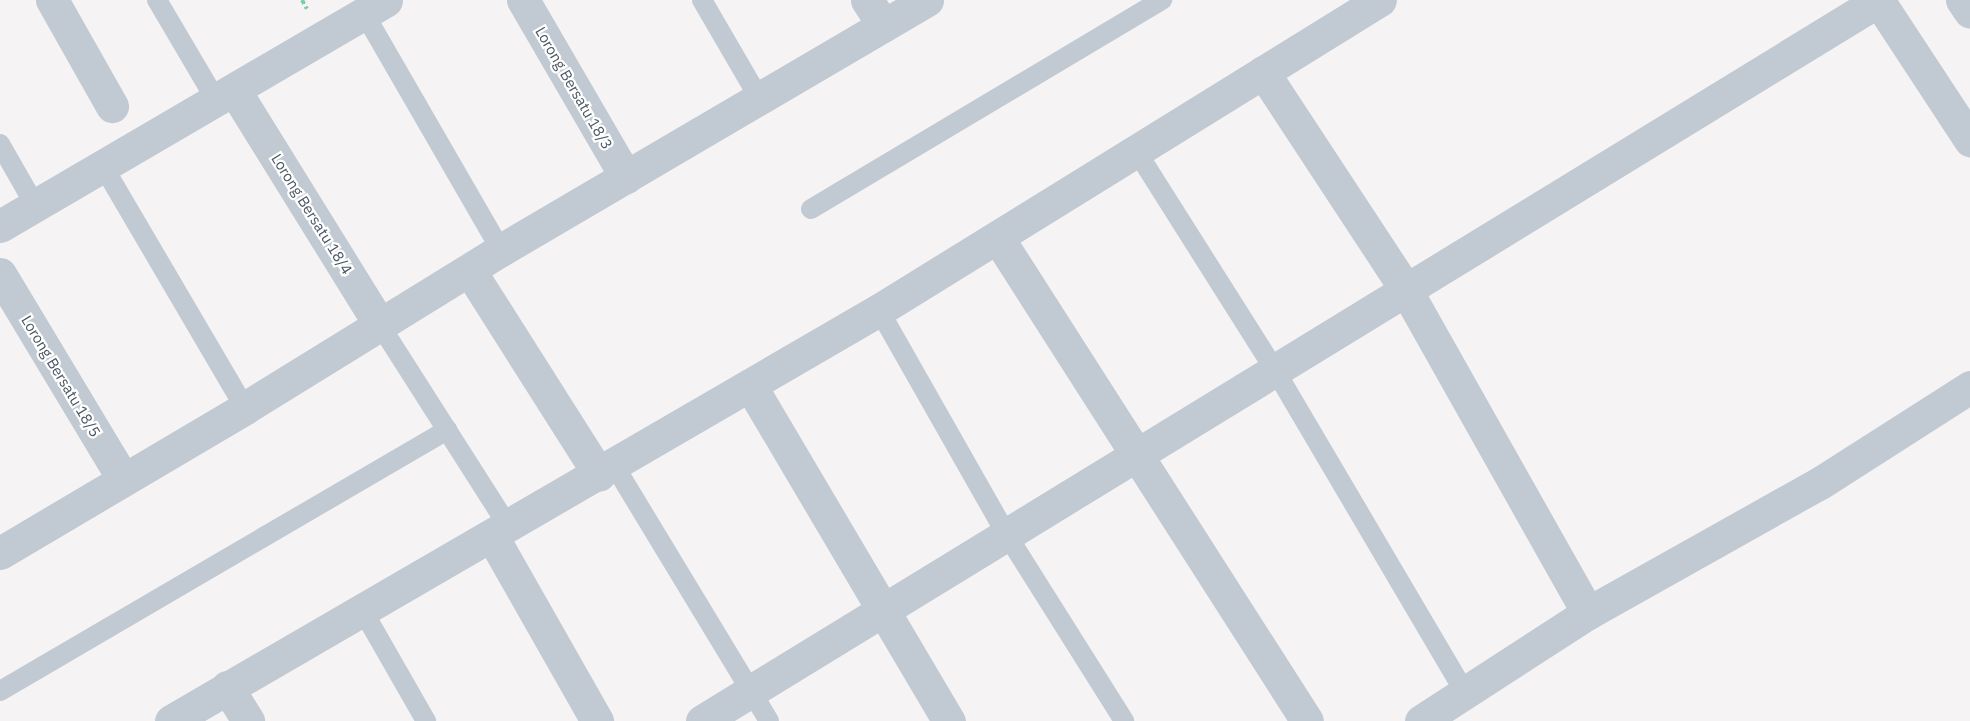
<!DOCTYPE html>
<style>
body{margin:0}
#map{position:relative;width:1970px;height:721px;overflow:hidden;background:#f5f3f3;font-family:"IBM Plex Sans",sans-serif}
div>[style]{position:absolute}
.path>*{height:4px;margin-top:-2px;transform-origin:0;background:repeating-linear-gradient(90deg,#7ad0a6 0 4.5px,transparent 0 7.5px)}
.service>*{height:20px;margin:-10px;padding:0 10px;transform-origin:10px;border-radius:10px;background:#c1cad2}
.minor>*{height:33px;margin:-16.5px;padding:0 16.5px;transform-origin:16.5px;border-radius:16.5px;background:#c1cad2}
span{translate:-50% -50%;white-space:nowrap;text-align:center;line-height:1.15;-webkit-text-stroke:4.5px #fff;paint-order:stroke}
.street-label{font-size:15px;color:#4a5661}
</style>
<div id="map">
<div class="path">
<i style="left:302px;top:0;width:10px;rotate:61deg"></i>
</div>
<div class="service">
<i style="left:157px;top:0;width:116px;rotate:59.5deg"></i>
<i style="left:702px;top:0;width:113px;rotate:59.8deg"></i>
<i style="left:364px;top:13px;width:274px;rotate:60deg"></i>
<i style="left:0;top:144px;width:70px;rotate:60.2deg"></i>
<i style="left:1137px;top:152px;width:258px;rotate:57.7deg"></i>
<i style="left:1275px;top:370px;width:375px;rotate:59.5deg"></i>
<i style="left:103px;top:166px;width:281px;rotate:59.6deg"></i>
<i style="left:811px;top:209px;width:409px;rotate:-30.8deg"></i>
<i style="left:879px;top:310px;width:259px;rotate:60.4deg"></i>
<i style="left:1007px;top:535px;width:220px;rotate:57.8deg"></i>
<i style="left:380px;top:325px;width:238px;rotate:57.5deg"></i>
<i style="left:614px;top:465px;width:299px;rotate:58.8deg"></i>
<i style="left:363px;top:611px;width:127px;rotate:60.2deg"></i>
<i style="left:0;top:691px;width:518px;rotate:-30.28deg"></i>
</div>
<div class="minor">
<i style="left:52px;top:0;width:122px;rotate:60.5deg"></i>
<i style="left:523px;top:0;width:205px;rotate:59.8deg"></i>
<i style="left:867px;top:0;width:30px;rotate:57deg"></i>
<i style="left:1878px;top:0;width:168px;rotate:56.7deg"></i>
<i style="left:1962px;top:0;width:14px;rotate:56deg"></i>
<i style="left:1263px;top:72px;width:261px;rotate:56.7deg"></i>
<i style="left:1406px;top:290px;width:371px;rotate:60.6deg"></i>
<i style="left:243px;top:104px;width:260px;rotate:58.2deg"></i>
<i style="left:0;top:226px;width:447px;rotate:-30.3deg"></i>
<i style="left:998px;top:238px;width:573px;rotate:57.39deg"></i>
<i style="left:470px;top:271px;width:241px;rotate:57.6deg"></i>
<i style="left:0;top:274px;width:239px;rotate:59deg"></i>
<i style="left:750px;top:385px;width:391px;rotate:59.4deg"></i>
<i style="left:492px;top:536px;width:213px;rotate:60.4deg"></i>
<i style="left:0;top:553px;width:285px;rotate:-30.6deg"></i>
<i style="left:245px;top:408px;width:301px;rotate:-31.7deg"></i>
<i style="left:501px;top:250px;width:494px;rotate:-30.4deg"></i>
<i style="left:227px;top:687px;width:40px;rotate:58deg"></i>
<i style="left:171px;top:721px;width:819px;rotate:-30.14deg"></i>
<i style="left:879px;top:310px;width:589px;rotate:-31.75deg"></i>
<i style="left:702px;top:721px;width:1379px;rotate:-31.48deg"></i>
<i style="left:1421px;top:721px;width:199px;rotate:-32.9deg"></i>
<i style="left:1588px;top:613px;width:266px;rotate:-29.3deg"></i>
<i style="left:1820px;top:483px;width:178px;rotate:-32.6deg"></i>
</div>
<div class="street-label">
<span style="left:574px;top:88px;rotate:60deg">Lorong Bersatu 18/3</span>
<span style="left:312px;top:214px;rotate:58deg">Lorong Bersatu 18/4</span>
<span style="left:61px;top:376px;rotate:59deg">Lorong Bersatu 18/5</span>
</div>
</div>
